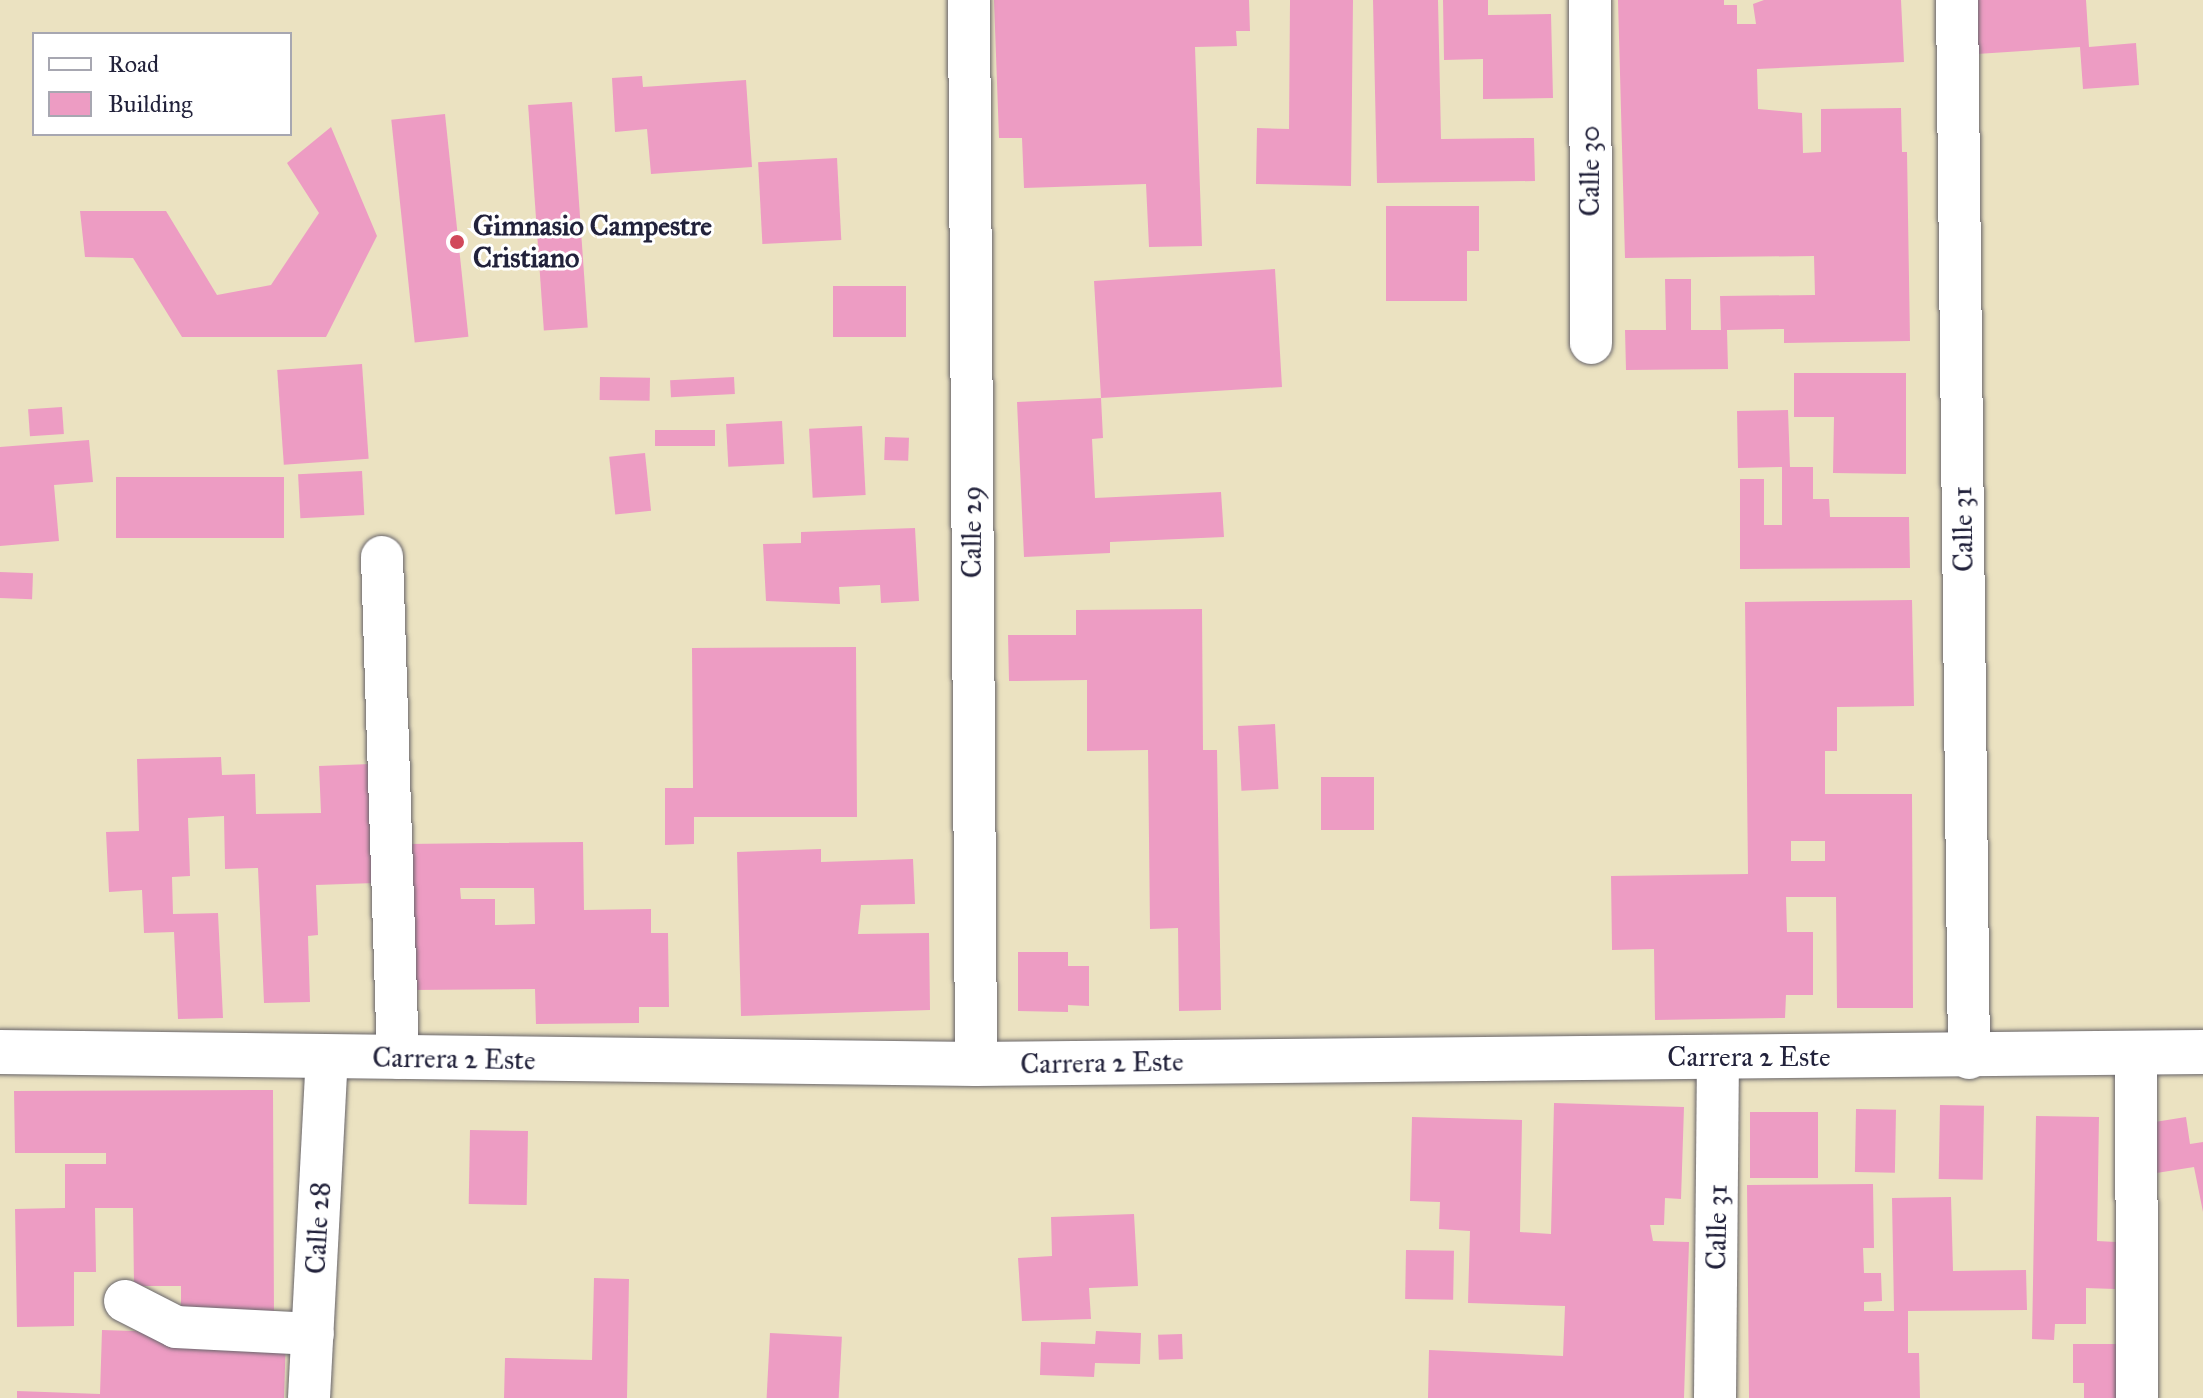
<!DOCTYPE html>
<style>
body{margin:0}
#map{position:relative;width:2203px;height:1398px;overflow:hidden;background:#ebe2c1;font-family:"IM FELL Great Primer",serif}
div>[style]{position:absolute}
.building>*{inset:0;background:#ed9cc3;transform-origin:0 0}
.roads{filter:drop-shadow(0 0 2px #68656a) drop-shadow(0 0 2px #68656a)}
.minor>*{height:42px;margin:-21px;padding:0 21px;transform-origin:21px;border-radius:21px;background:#fff}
.tertiary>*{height:44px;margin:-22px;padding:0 22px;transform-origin:22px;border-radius:22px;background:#fff}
.dots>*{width:22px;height:22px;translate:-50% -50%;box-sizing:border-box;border:4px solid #fff;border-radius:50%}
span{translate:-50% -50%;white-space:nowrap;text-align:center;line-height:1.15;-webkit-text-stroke:6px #fff;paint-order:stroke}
.street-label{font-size:28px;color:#22223b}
.poi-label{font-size:28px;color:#22223b;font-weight:700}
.left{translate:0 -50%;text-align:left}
.legend{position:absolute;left:32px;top:32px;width:260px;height:104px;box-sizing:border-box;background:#fff;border:2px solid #a7a7b1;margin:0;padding:10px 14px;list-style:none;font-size:24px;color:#22223b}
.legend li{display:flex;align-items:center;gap:16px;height:40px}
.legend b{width:40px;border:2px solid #a7a7b1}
</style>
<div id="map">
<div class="building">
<i style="clip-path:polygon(994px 0,1249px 0,1250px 31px,1236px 31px,1237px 46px,1195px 47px,1202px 246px,1149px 247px,1146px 184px,1024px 188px,1022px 138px,999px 138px)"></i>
<i style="clip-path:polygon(1290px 0,1353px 0,1351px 186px,1256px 184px,1257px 128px,1289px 129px)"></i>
<i style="clip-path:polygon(1373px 0,1438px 0,1441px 139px,1534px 138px,1535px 181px,1377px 183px)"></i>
<i style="clip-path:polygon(1443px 0,1488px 0,1488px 15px,1551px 14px,1553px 98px,1483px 99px,1483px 59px,1444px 60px)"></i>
<i style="clip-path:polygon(1618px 0,1724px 0,1724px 5px,1737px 5px,1737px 24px,1756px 24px,1753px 4px,1764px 0,1901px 0,1904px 62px,1757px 69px,1758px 109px,1802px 113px,1803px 153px,1821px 152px,1821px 109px,1901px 108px,1902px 152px,1907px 152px,1910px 341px,1784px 343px,1784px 329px,1727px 330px,1728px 369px,1626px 370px,1625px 330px,1666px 330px,1665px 279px,1691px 279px,1691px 330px,1721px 330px,1720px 296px,1815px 295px,1814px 256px,1625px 258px)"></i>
<i style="clip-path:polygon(1973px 0,2086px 0,2089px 47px,2136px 43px,2139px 85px,2083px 89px,2080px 47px,1977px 54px)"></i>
<i style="clip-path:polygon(642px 76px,643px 87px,746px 80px,752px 167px,651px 174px,647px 129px,615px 132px,612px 78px)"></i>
<i style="left:572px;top:102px;width:226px;height:44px;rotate:86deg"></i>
<i style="left:445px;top:114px;width:224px;height:54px;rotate:84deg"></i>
<i style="clip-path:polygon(331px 127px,377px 236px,326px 337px,182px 337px,133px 258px,85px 257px,80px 211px,166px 211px,217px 295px,271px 285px,319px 213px,287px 163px)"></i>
<i style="left:837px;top:158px;width:82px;height:79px;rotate:87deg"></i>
<i style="clip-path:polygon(1386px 206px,1479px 206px,1479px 251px,1467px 251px,1467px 301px,1386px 301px)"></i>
<i style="clip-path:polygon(1275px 269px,1282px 387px,1101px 398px,1103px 438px,1092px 439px,1095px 498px,1221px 492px,1224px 537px,1110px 542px,1110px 553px,1024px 557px,1017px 402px,1101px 398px,1094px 281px)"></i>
<i style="left:833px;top:286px;width:73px;height:51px"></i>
<i style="left:362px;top:364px;width:95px;height:85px;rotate:86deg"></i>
<i style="clip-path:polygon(1794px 373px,1906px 373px,1906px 474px,1833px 473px,1834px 417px,1794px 417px)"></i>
<i style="left:600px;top:377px;width:50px;height:23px;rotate:1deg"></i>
<i style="left:734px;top:377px;width:17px;height:64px;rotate:87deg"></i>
<i style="left:62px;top:407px;width:27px;height:34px;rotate:86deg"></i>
<i style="clip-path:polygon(1788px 410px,1790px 467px,1813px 467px,1813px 499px,1829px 499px,1830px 517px,1909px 517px,1910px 568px,1740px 569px,1740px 479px,1764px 479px,1764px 525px,1782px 525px,1782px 467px,1738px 468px,1737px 411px)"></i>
<i style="left:782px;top:421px;width:43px;height:56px;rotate:87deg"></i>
<i style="left:862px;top:426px;width:69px;height:53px;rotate:87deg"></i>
<i style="left:715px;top:430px;width:16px;height:60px;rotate:90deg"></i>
<i style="left:885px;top:437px;width:24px;height:23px;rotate:2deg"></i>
<i style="clip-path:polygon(89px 440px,93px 482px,54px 485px,59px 541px,0 546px,0 447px)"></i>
<i style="left:645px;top:453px;width:58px;height:36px;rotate:84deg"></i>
<i style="left:362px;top:471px;width:44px;height:64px;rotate:87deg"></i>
<i style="left:116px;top:477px;width:168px;height:61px"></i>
<i style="clip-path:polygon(915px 528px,919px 601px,881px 603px,880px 585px,839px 587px,840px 604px,766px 601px,763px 544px,801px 543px,801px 532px)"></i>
<i style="left:0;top:572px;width:33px;height:26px;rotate:2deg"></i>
<i style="clip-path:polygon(evenodd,1912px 600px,1914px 706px,1837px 707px,1837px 751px,1825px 751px,1825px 794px,1912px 794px,1913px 1008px,1837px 1008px,1836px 897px,1786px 897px,1787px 932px,1813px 932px,1813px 995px,1786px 995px,1785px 1018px,1655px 1020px,1654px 949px,1612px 950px,1611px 876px,1748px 874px,1745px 602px,1912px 600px,1791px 841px,1825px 841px,1825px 861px,1791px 861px,1791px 841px)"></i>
<i style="clip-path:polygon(1202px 609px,1203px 750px,1217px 750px,1221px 1010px,1179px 1011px,1178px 928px,1150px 929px,1148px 750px,1087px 751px,1087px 680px,1009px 681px,1008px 635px,1076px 635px,1076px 610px)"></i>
<i style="clip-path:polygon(856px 647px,857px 817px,694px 817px,694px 844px,665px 845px,665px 788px,693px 788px,692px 648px)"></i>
<i style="left:1275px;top:724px;width:65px;height:37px;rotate:87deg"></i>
<i style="clip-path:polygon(221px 757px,222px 775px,255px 774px,256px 814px,321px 813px,319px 766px,370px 764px,375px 883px,316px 885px,318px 935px,308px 936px,310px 1002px,264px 1003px,258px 868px,225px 869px,224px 816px,188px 818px,190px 876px,172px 877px,173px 914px,218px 913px,223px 1018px,178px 1019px,174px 932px,144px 933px,142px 890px,109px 892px,106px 832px,139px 831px,137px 759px)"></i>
<i style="left:1321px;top:777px;width:53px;height:53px"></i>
<i style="clip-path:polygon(evenodd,583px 842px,584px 910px,651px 909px,651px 933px,668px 933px,669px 1007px,639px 1007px,639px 1023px,536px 1024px,535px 989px,409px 990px,407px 844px,583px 842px,460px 888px,534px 888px,535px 924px,495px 925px,495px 899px,461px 899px,460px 888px)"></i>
<i style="clip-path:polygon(821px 849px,821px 862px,913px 859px,915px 904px,861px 905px,858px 934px,929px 933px,930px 1010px,741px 1016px,737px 852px)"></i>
<i style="clip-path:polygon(1018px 952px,1068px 952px,1068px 966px,1089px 966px,1089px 1006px,1068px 1005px,1068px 1012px,1018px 1011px)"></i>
<i style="clip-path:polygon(273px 1090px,274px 1317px,181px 1318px,181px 1286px,134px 1286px,133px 1208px,95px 1208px,96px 1272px,74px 1272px,74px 1326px,17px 1327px,15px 1209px,65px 1208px,65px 1164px,106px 1164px,106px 1153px,15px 1153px,14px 1091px)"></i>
<i style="clip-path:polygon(1554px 1103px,1684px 1107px,1681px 1199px,1665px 1198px,1664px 1225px,1650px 1225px,1653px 1241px,1689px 1242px,1684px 1398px,1428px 1398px,1429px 1350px,1563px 1356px,1565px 1306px,1468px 1303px,1470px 1231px,1439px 1229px,1440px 1202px,1410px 1201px,1412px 1117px,1522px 1120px,1520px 1232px,1551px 1234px)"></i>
<i style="left:1940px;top:1105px;width:44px;height:74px;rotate:1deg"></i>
<i style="left:1856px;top:1109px;width:40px;height:63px;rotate:1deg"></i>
<i style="left:1750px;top:1112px;width:68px;height:66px"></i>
<i style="clip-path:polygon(2036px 1116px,2099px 1117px,2097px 1241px,2116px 1242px,2115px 1289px,2086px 1288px,2086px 1324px,2055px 1324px,2054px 1340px,2032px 1339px)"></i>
<i style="clip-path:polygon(2186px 1117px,2190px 1144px,2203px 1142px,2203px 1212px,2194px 1167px,2144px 1175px,2136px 1125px)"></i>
<i style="left:470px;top:1130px;width:58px;height:74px;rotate:1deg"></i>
<i style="clip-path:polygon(1873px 1184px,1874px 1248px,1863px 1248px,1864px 1273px,1881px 1273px,1882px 1301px,1864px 1302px,1864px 1311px,1894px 1311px,1892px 1198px,1951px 1197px,1953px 1271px,2026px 1270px,2027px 1310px,1908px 1311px,1908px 1353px,1919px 1353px,1920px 1398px,1749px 1398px,1747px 1185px)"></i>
<i style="clip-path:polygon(1134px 1214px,1138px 1286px,1089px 1288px,1091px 1319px,1022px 1321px,1018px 1258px,1052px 1256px,1051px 1217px)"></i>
<i style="left:1406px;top:1250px;width:48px;height:49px;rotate:1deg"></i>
<i style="clip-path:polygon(594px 1278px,629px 1279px,627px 1398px,504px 1398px,505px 1358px,592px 1360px)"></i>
<i style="clip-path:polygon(102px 1330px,286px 1336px,284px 1398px,17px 1398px,17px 1391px,100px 1394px)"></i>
<i style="clip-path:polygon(1096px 1331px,1141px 1333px,1140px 1364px,1095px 1363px,1094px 1377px,1040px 1375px,1041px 1342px,1095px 1344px)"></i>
<i style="left:770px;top:1333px;width:72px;height:65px;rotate:3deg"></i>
<i style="left:1182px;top:1334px;width:25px;height:24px;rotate:88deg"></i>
<i style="clip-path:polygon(2073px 1344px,2116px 1344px,2117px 1398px,2084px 1398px,2084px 1383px,2073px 1383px)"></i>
</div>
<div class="roads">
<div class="minor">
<i style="left:969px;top:0;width:1064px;rotate:89.62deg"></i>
<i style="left:1590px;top:0;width:343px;rotate:89.8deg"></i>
<i style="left:1957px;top:0;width:1058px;rotate:89.35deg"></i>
<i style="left:382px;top:557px;width:501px;rotate:88.17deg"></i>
<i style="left:2136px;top:1054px;width:344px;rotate:89.8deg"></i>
<i style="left:125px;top:1301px;width:57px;rotate:27deg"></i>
<i style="left:176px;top:1327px;width:137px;rotate:2.9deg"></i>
<i style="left:309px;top:1398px;width:341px;rotate:-87deg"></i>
<i style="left:1715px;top:1398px;width:342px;rotate:-89.5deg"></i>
</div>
<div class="tertiary">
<i style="left:0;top:1052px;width:976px;rotate:0.7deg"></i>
<i style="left:976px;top:1064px;width:1227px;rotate:-0.56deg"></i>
</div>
</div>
<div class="dots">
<i style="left:457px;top:242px;background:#d1495b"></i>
</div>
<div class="street-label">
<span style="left:1590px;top:171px;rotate:-90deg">Calle 30</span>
<span style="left:1963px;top:529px;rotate:-91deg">Calle 31</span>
<span style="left:972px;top:532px;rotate:-90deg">Calle 29</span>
<span style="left:1749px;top:1057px">Carrera 2 Este</span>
<span style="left:454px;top:1059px;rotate:1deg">Carrera 2 Este</span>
<span style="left:1102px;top:1063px;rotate:-1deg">Carrera 2 Este</span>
<span style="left:1717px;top:1227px;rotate:-89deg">Calle 31</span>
<span style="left:318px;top:1228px;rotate:-87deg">Calle 28</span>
</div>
<div class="poi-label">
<span class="left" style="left:473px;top:242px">Gimnasio Campestre<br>Cristiano</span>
</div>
<ul class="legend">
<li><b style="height:10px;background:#fff"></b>Road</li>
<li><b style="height:22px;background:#ed9cc3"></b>Building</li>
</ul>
</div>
